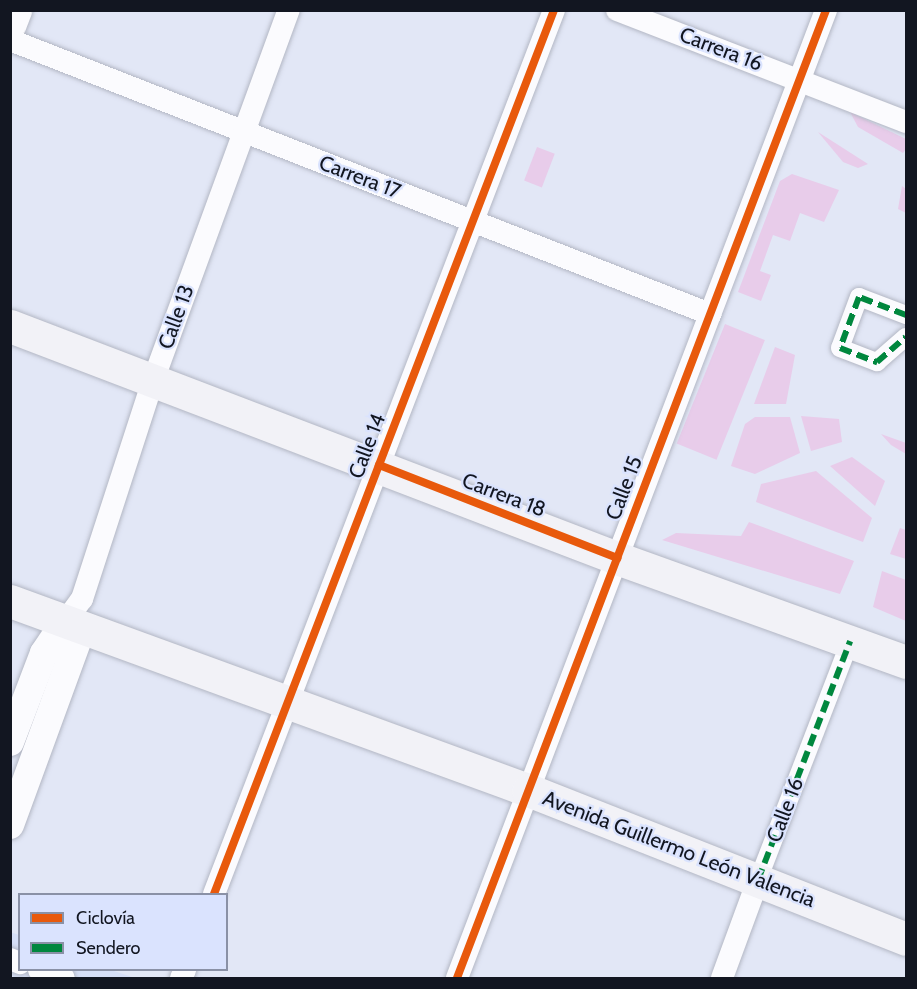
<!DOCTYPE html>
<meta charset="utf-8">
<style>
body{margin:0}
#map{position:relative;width:917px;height:989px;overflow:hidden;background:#e2e7f6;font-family:Cabin,sans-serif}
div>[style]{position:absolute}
.built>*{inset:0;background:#d6dff7}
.green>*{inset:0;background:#e8ccea;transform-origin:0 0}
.roads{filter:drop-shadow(0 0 2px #b3b7c4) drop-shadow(0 0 2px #b3b7c4)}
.pedestrian>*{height:18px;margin:-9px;padding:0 9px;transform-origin:9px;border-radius:9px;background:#fbfbfe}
.minor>*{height:22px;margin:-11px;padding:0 11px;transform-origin:11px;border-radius:11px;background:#fbfbfe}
.tertiary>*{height:28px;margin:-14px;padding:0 14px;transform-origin:14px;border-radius:14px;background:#fbfbfe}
.secondary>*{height:33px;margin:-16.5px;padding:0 16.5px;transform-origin:16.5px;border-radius:16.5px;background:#fbfbfe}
.primary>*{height:33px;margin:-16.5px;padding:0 16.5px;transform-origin:16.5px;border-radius:16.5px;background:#f2f2f7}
.quiet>*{height:6px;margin-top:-3px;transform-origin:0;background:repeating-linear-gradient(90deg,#00873e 0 12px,transparent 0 18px)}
.cycleway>*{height:8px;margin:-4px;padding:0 4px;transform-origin:4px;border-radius:4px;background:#e8590c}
span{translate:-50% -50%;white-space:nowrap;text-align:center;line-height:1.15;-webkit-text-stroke:4.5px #dae3fe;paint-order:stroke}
.street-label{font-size:21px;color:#121621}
.frame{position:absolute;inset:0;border:12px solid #121621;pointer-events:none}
.legend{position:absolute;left:18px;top:893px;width:210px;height:78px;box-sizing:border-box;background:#dae3fe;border:2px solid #8a91a6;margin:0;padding:8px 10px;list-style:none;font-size:18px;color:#121621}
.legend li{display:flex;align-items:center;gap:12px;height:30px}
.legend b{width:30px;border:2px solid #8a91a6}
</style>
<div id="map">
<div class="built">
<i style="clip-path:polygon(10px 932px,19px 935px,20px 970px,111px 970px,135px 978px,11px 978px)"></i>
</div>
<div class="green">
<i style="clip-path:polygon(850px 112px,906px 139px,906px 149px,903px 153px,858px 127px)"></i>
<i style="clip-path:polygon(818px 132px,868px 164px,858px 168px,843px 162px)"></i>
<i style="left:537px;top:147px;width:19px;height:36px;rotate:21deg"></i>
<i style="clip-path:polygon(792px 174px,839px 190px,824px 222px,800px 213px,790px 241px,773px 235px,760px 271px,771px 275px,761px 301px,738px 292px,780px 181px)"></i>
<i style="clip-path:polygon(902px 186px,906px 189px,906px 213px,898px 209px)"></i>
<i style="left:725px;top:324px;width:43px;height:129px;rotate:22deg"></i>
<i style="clip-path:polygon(775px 347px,795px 355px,786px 404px,754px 404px)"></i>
<i style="clip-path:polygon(801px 416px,839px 419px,842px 442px,811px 451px)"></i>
<i style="clip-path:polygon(755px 417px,790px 417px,800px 453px,755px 474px,731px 466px,745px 424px)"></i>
<i style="clip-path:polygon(881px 434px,906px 443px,906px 454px,891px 445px)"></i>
<i style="clip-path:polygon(852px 457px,885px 481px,875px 506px,830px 466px)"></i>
<i style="clip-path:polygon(816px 471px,872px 518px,863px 542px,756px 502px,761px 484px)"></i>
<i style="clip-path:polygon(749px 522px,854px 561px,840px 594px,662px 540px,676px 533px,741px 536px)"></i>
<i style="clip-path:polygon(900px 528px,906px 530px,906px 559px,890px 554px)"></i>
<i style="clip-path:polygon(882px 571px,906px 580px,906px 621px,873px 607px)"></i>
</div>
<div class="roads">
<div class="pedestrian">
<i style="left:906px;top:315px;width:50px;rotate:-159deg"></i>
<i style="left:859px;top:297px;width:54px;rotate:110.4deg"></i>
<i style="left:840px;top:348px;width:40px;rotate:21deg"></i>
<i style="left:877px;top:362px;width:38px;rotate:-41deg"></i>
<i style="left:758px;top:880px;width:256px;rotate:-68.9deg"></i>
</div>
<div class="minor">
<i style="left:617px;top:10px;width:310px;rotate:21.2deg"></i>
<i style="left:10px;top:40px;width:752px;rotate:21.38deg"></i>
<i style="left:65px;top:622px;width:29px;rotate:-54deg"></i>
<i style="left:82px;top:599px;width:232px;rotate:-72deg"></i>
<i style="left:154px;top:378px;width:392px;rotate:-69.9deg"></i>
<i style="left:214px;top:894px;width:947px;rotate:-68.96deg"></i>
<i style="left:10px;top:959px;width:11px;rotate:22deg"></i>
<i style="left:39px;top:970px;width:26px;rotate:18deg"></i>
<i style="left:181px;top:978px;width:9px;rotate:-63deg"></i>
<i style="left:457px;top:978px;width:1036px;rotate:-69.13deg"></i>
<i style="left:722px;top:978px;width:104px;rotate:-69.8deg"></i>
</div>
<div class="tertiary">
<i style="left:10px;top:742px;width:95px;rotate:-69.1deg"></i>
<i style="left:44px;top:653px;width:37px;rotate:-56deg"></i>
<i style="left:10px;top:825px;width:210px;rotate:-69.9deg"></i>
</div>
<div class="secondary">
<i style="left:10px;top:23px;width:14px;rotate:-69deg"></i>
</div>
<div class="primary">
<i style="left:10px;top:326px;width:650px;rotate:20.92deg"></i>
<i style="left:617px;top:558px;width:307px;rotate:19.8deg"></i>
<i style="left:10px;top:601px;width:551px;rotate:20.05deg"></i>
<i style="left:528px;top:790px;width:406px;rotate:21.5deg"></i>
</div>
</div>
<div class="quiet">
<i style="left:906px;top:315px;width:50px;rotate:-159deg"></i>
<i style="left:859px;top:297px;width:54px;rotate:110.4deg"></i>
<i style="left:840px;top:348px;width:40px;rotate:21deg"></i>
<i style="left:877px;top:362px;width:38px;rotate:-41deg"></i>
<i style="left:758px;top:880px;width:256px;rotate:-68.9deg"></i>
</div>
<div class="cycleway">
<i style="left:379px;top:465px;width:256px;rotate:21.3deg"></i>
<i style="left:214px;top:894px;width:947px;rotate:-68.96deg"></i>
<i style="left:457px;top:978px;width:1036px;rotate:-69.13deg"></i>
</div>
<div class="street-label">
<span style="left:721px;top:49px;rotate:21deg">Carrera 16</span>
<span style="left:360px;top:177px;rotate:21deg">Carrera 17</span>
<span style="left:176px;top:317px;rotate:-70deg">Calle 13</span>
<span style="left:367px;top:446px;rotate:-69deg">Calle 14</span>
<span style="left:624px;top:488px;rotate:-69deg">Calle 15</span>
<span style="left:504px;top:495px;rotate:21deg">Carrera 18</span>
<span style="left:785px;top:810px;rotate:-69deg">Calle 16</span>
<span style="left:679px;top:849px;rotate:21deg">Avenida Guillermo León Valencia</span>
</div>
<div class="frame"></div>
<ul class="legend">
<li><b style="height:8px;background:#e8590c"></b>Ciclovía</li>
<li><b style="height:8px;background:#00873e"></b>Sendero</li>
</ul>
</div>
